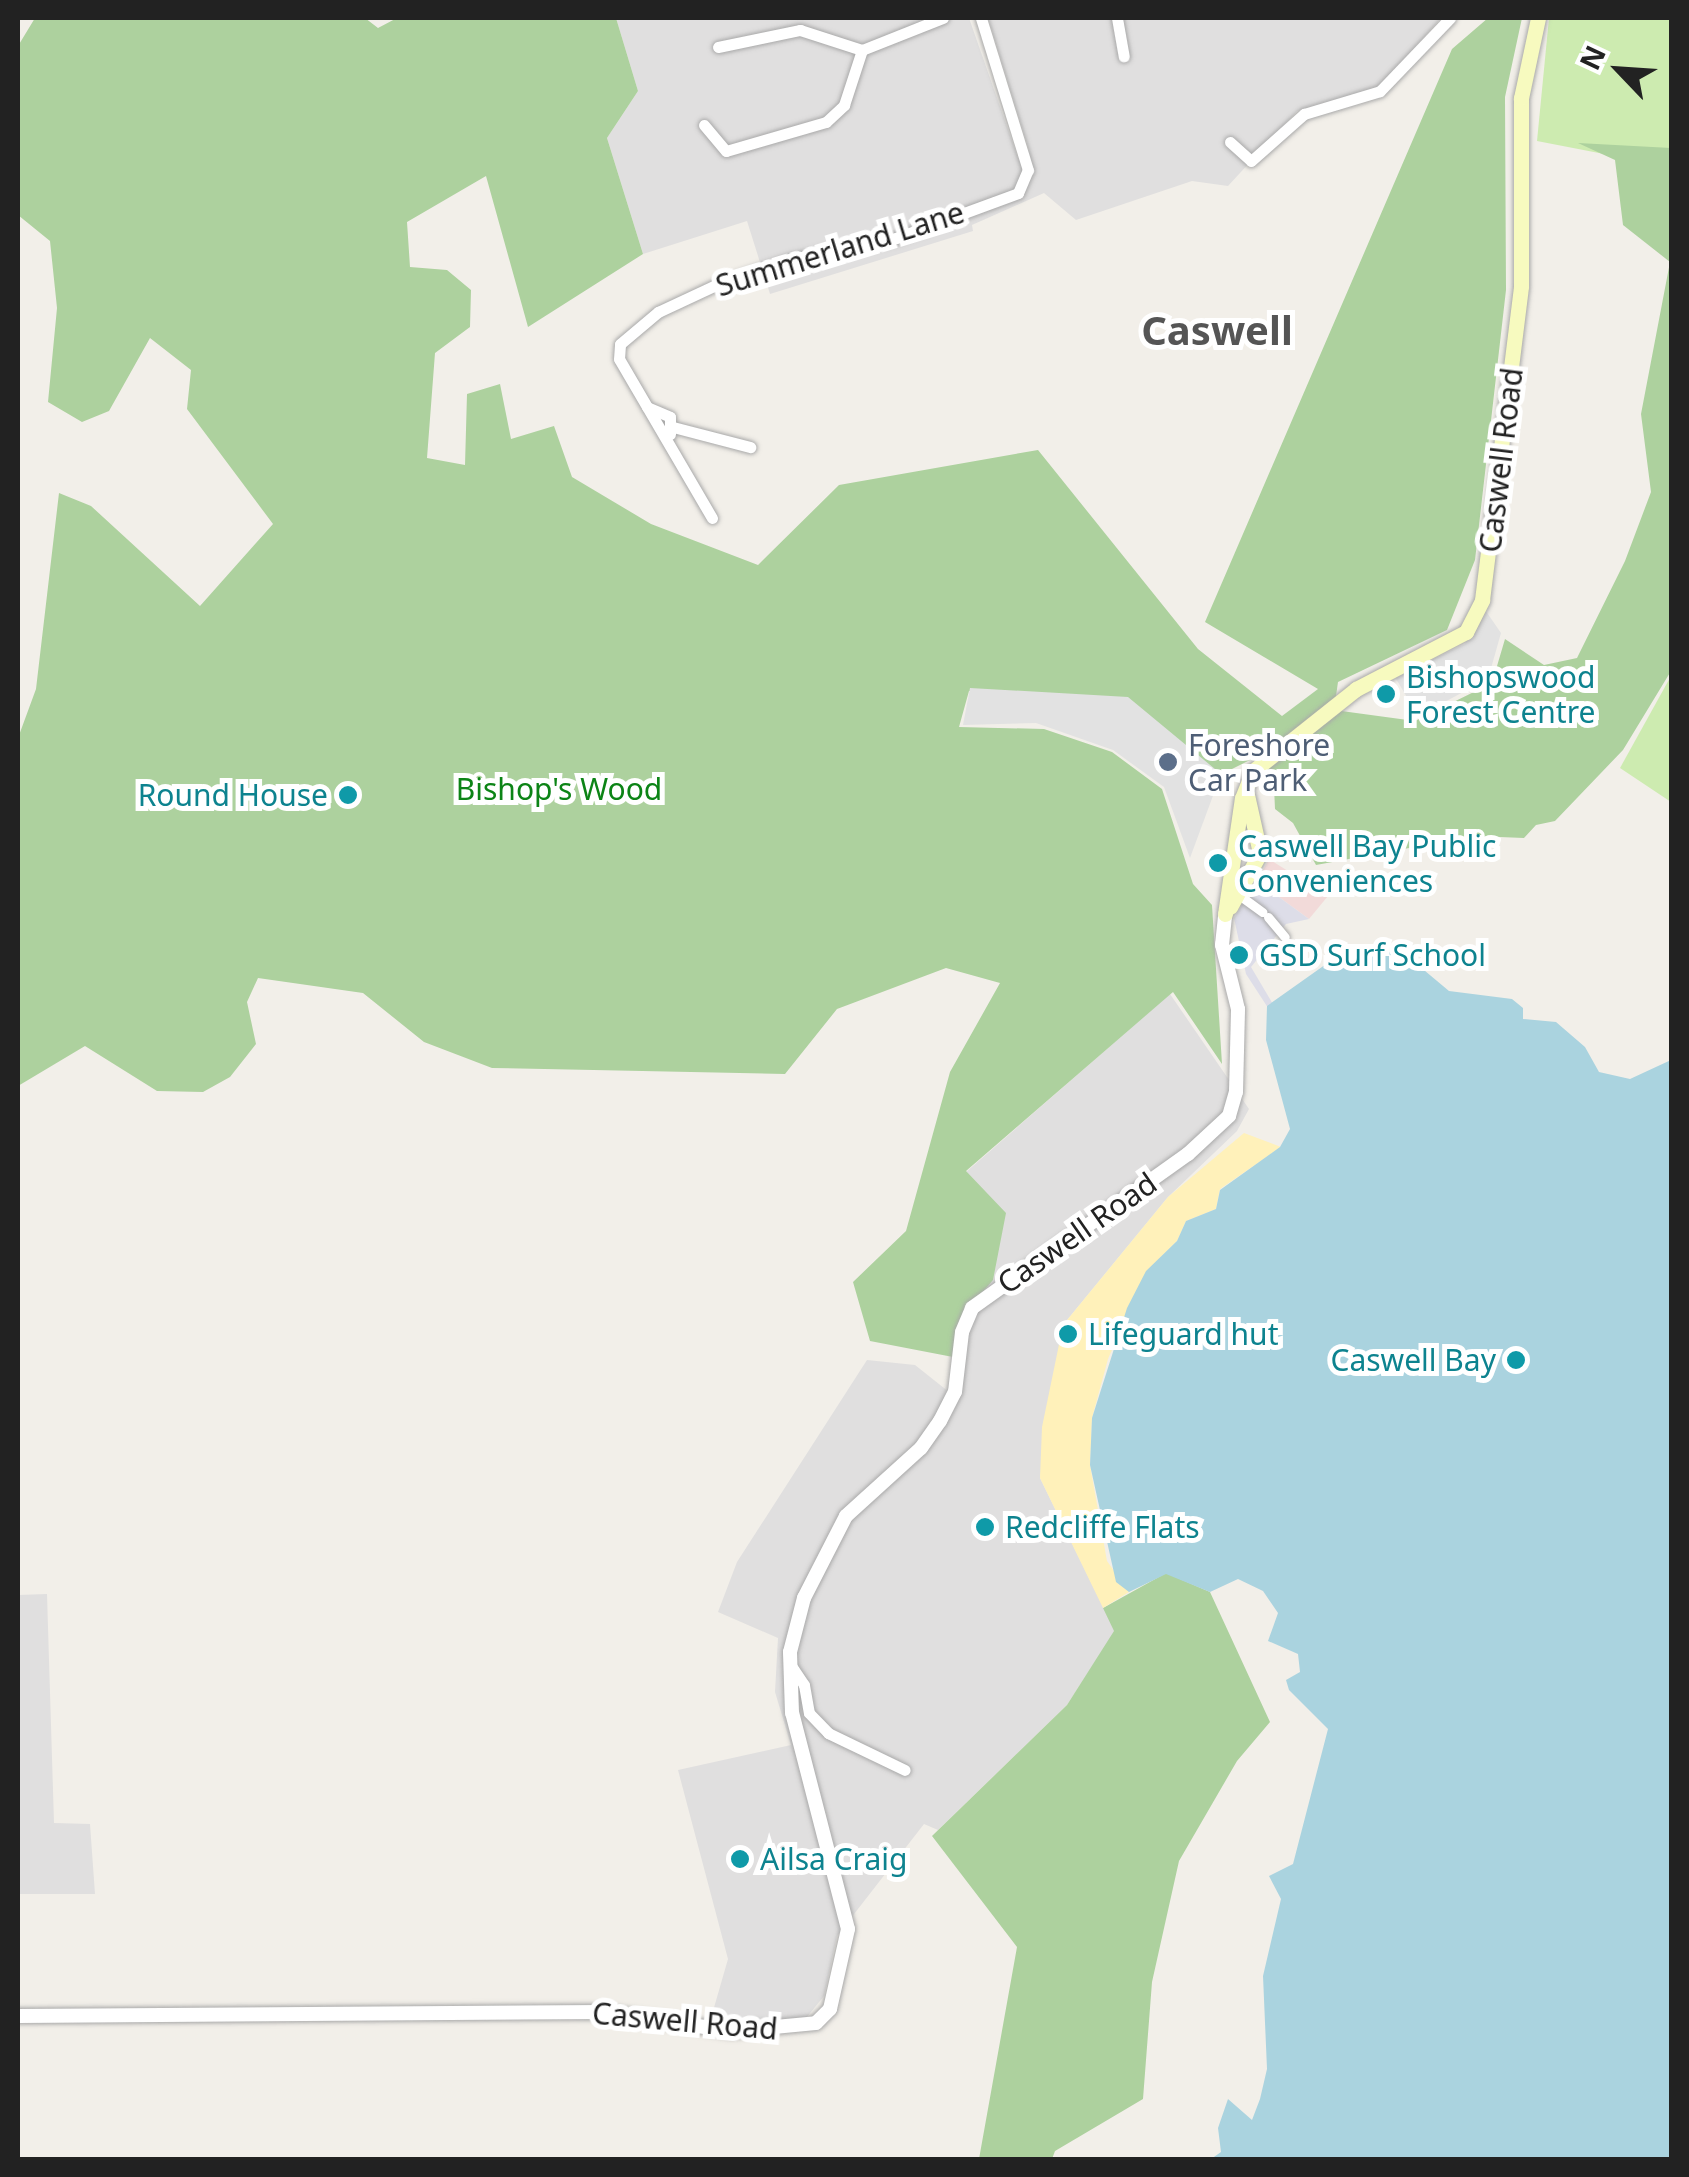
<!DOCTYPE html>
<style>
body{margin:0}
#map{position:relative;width:1689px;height:2177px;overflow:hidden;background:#f2efe9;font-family:"Noto Sans",sans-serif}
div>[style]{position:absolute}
.residential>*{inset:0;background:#e0dfdf}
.commercial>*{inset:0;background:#f2dad9}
.grass>*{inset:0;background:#cdebb0}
.forest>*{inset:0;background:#add19e}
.sand>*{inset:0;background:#fff1ba}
.parking>*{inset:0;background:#e2e2e2}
.plaza>*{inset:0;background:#dddde8}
.water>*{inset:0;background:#aad3df}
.roads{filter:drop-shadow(0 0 2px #a9a9a9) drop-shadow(0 0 2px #a9a9a9)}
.pedestrian>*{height:9px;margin:-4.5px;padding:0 4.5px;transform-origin:4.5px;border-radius:4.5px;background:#fff}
.minor>*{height:11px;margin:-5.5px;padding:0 5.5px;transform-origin:5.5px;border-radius:5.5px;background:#fff}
.tertiary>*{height:14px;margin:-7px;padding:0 7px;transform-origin:7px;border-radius:7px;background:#fff}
.secondary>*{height:15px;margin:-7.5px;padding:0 7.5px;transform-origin:7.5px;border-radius:7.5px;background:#f7fabf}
.dots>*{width:28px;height:28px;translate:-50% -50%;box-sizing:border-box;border:5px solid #fff;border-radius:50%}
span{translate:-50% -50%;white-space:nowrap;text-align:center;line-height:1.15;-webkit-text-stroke:10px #fff;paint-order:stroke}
.street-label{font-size:30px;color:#222}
.culture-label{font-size:30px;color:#0d838f}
.left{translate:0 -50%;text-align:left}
.right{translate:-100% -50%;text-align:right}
.service-label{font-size:30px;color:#4e5e75}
.park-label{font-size:30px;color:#0c8416}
.district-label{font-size:40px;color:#555;font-weight:700}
.frame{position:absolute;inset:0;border:20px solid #222;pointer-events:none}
.north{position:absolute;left:1569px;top:20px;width:100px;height:100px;-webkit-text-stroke:8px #fff;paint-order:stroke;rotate:295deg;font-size:28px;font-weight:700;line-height:40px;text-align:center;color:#222}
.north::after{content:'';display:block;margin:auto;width:35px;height:45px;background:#222;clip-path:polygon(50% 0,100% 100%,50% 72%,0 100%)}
</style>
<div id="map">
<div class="residential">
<i style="clip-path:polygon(616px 18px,969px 18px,1018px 158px,1029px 150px,988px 18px,1441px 18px,1378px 89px,1297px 111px,1228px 186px,1192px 181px,1076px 220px,1044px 193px,972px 225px,973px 231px,770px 294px,747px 221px,643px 254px,607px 138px,638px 91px)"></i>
<i style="clip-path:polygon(1170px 994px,1249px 1109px,1237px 1131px,1168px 1197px,1063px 1325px,1040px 1478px,1115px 1631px,1067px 1705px,938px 1830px,924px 1824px,837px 1936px,824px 1996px,806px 2018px,767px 2023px,711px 2018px,728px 1959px,678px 1770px,791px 1745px,775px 1692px,778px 1638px,718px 1612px,737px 1562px,867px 1360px,915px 1365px,949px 1392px,960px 1318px,969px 1303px,966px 1172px)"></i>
<i style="clip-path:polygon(47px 1594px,54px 1823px,90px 1824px,95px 1894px,18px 1894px,18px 1595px)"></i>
</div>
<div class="commercial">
<i style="clip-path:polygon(1269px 859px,1328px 896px,1309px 919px,1257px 881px)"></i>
</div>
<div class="grass">
<i style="clip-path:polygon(1549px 18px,1671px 18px,1671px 167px,1537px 141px)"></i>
<i style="clip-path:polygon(1671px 676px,1671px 802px,1620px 768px)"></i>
</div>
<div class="forest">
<i style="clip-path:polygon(35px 18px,365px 18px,378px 28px,397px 18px,616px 18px,638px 91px,607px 138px,643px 254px,528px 327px,486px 176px,407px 222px,410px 267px,447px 270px,471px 290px,470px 327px,435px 353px,427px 458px,465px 465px,467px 394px,500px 384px,511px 439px,554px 426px,572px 477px,651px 524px,758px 565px,839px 485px,1038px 450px,1198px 649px,1282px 716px,1318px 689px,1205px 622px,1452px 49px,1488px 18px,1522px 18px,1505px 97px,1506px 290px,1475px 560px,1447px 630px,1338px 682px,1334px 710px,1415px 721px,1492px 683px,1505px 639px,1544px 665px,1577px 658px,1625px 561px,1651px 492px,1641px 414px,1670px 262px,1623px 225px,1615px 160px,1578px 143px,1671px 148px,1671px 671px,1623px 750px,1555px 821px,1536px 825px,1524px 838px,1475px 836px,1316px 865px,1293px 823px,1275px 809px,1274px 787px,1256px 757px,1218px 776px,1128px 701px,969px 691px,959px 727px,1044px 729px,1112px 752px,1162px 789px,1193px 884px,1212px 905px,1222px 1064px,1173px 992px,966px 1171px,1006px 1213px,993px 1280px,960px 1318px,953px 1357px,870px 1341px,853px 1282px,906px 1231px,950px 1072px,1000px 983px,946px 968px,837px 1009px,785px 1074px,492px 1068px,424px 1042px,363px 993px,258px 978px,247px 1002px,256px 1044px,230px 1077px,203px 1092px,157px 1091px,85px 1046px,18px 1086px,18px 738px,36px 689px,59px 493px,91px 506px,200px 606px,273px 524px,187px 409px,191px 370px,150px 338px,109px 411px,82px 422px,48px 402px,57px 308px,50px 241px,18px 215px,18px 46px)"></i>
<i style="clip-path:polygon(1166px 1573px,1210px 1592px,1270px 1722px,1237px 1761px,1179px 1861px,1152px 1982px,1143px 2099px,1055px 2151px,1052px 2159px,979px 2159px,1017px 1947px,932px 1836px,1067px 1705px,1114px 1631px,1103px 1608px)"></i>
</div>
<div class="sand">
<i style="clip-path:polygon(1244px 1133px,1281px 1147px,1220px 1189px,1216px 1209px,1186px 1221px,1177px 1241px,1146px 1272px,1108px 1359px,1092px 1418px,1090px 1465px,1107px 1561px,1129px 1592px,1103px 1608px,1040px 1478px,1042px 1427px,1063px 1325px,1168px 1197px)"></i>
</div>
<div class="parking">
<i style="clip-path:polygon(1481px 604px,1501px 633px,1488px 679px,1418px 716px,1395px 677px,1465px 644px)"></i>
<i style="clip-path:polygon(970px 688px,1128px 697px,1221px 774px,1190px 858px,1164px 787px,1113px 750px,1036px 723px,963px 725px)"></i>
</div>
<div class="plaza">
<i style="clip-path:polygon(1257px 881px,1309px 919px,1286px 924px,1251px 967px,1277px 1011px,1272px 1014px,1246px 974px,1234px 918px)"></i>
</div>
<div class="water">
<i style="clip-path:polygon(1400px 950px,1449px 991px,1512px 999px,1523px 1008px,1523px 1019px,1556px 1022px,1585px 1047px,1599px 1072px,1630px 1079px,1671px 1060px,1671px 2159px,1211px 2159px,1221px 2152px,1218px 2128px,1228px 2099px,1252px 2120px,1260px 2099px,1267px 2069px,1263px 1976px,1281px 1899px,1269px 1876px,1293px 1864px,1328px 1729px,1289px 1690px,1286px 1680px,1300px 1672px,1298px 1654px,1268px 1641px,1278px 1613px,1263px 1591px,1238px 1579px,1210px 1592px,1166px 1574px,1129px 1592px,1116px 1582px,1090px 1465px,1092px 1418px,1127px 1308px,1146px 1271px,1177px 1241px,1186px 1221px,1216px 1209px,1220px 1190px,1280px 1147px,1290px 1129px,1266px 1040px,1267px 1006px,1329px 962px)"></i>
</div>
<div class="roads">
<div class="pedestrian">
<i style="left:1239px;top:895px;width:29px;rotate:36deg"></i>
<i style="left:1268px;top:917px;width:26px;rotate:50deg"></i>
</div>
<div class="minor">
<i style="left:1117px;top:18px;width:39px;rotate:80deg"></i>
<i style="left:718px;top:47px;width:84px;rotate:-11.7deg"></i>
<i style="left:800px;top:30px;width:65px;rotate:17.9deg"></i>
<i style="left:862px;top:50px;width:87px;rotate:-21.6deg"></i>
<i style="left:704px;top:125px;width:34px;rotate:50deg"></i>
<i style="left:726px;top:151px;width:104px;rotate:-16.2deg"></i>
<i style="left:826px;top:122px;width:25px;rotate:-43deg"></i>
<i style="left:844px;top:105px;width:58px;rotate:-71.9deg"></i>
<i style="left:1230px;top:142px;width:28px;rotate:42deg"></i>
<i style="left:1251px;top:161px;width:71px;rotate:-41.6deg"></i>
<i style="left:1304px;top:114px;width:79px;rotate:-16.8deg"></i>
<i style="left:1380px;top:91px;width:101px;rotate:-46.2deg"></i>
<i style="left:647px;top:407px;width:25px;rotate:23deg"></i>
<i style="left:670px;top:417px;width:17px;rotate:90deg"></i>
<i style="left:673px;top:427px;width:80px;rotate:14.6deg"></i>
<i style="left:712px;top:518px;width:184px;rotate:-120.3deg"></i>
<i style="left:619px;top:359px;width:15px;rotate:-86deg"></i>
<i style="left:620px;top:344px;width:50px;rotate:-40.1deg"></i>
<i style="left:658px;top:312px;width:68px;rotate:-25.1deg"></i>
<i style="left:720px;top:283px;width:76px;rotate:-18.4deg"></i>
<i style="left:792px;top:259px;width:106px;rotate:-11.4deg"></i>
<i style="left:896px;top:238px;width:130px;rotate:-20.2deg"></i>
<i style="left:1018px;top:193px;width:25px;rotate:-67deg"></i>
<i style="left:1028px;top:170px;width:159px;rotate:-107.2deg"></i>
<i style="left:790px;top:1664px;width:25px;rotate:56deg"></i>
<i style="left:804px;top:1685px;width:28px;rotate:80deg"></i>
<i style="left:809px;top:1713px;width:28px;rotate:46deg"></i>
<i style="left:828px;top:1733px;width:85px;rotate:25.7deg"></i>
</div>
<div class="tertiary">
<i style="left:18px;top:2016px;width:585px;rotate:-0.39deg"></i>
<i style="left:603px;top:2012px;width:130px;rotate:8.4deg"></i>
<i style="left:732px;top:2031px;width:84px;rotate:-5.4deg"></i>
<i style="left:816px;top:2023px;width:20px;rotate:-45deg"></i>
<i style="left:830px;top:2009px;width:82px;rotate:-77.3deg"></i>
<i style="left:848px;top:1929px;width:223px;rotate:-104.5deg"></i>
<i style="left:792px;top:1713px;width:61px;rotate:-91.9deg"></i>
<i style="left:790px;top:1652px;width:56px;rotate:-75.5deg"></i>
<i style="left:804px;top:1598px;width:92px;rotate:-62.9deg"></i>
<i style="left:846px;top:1516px;width:101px;rotate:-42.2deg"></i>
<i style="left:921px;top:1448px;width:33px;rotate:-55deg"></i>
<i style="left:940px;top:1421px;width:33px;rotate:-63deg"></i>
<i style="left:955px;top:1392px;width:60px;rotate:-83.3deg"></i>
<i style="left:962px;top:1332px;width:26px;rotate:-67deg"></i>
<i style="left:972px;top:1308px;width:265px;rotate:-35.5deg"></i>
<i style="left:1188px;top:1154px;width:56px;rotate:-42.8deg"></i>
<i style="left:1229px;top:1116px;width:25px;rotate:-74deg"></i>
<i style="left:1236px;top:1092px;width:83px;rotate:-88.6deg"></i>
<i style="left:1238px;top:1009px;width:66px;rotate:-104deg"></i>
<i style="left:1222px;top:945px;width:31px;rotate:-84deg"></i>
</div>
<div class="secondary">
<i style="left:1230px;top:907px;width:62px;rotate:-60.9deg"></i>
<i style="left:1260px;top:853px;width:59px;rotate:-102.6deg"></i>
<i style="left:1225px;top:914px;width:117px;rotate:-81.7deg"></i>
<i style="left:1242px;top:798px;width:29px;rotate:-68deg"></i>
<i style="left:1253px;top:771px;width:132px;rotate:-38.5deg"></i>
<i style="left:1356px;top:689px;width:124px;rotate:-27.4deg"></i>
<i style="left:1466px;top:632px;width:36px;rotate:-63deg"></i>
<i style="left:1482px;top:600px;width:316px;rotate:-82.9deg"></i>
<i style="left:1521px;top:286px;width:188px;rotate:-90deg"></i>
<i style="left:1521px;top:98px;width:82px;rotate:-78deg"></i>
</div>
</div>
<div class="dots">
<i style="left:1386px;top:694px;background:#0f9aa8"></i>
<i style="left:1168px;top:762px;background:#5c6f8a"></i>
<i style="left:348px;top:795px;background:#0f9aa8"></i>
<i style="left:1218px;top:863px;background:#0f9aa8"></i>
<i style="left:1239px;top:955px;background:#0f9aa8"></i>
<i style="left:1068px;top:1334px;background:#0f9aa8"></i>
<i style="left:1516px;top:1360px;background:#0f9aa8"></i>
<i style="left:985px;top:1527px;background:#0f9aa8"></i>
<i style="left:740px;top:1859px;background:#0f9aa8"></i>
</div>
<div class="street-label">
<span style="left:840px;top:249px;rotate:-17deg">Summerland Lane</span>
<span style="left:1501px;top:460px;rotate:-83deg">Caswell Road</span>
<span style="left:1077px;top:1233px;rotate:-35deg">Caswell Road</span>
<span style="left:685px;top:2021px;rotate:5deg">Caswell Road</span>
</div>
<div class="culture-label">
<span class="left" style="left:1406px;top:694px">Bishopswood<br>Forest Centre</span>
<span class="right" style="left:328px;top:795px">Round House</span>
<span class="left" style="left:1238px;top:863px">Caswell Bay Public<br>Conveniences</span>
<span class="left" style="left:1259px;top:955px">GSD Surf School</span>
<span class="left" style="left:1088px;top:1334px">Lifeguard hut</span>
<span class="right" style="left:1496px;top:1360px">Caswell Bay</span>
<span class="left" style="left:1005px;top:1527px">Redcliffe Flats</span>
<span class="left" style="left:760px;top:1859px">Ailsa Craig</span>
</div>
<div class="service-label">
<span class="left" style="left:1188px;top:762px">Foreshore<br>Car Park</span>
</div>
<div class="park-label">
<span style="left:559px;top:789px">Bishop's Wood</span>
</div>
<div class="district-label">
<span style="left:1217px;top:330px">Caswell</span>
</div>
<div class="frame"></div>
<div class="north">N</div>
</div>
